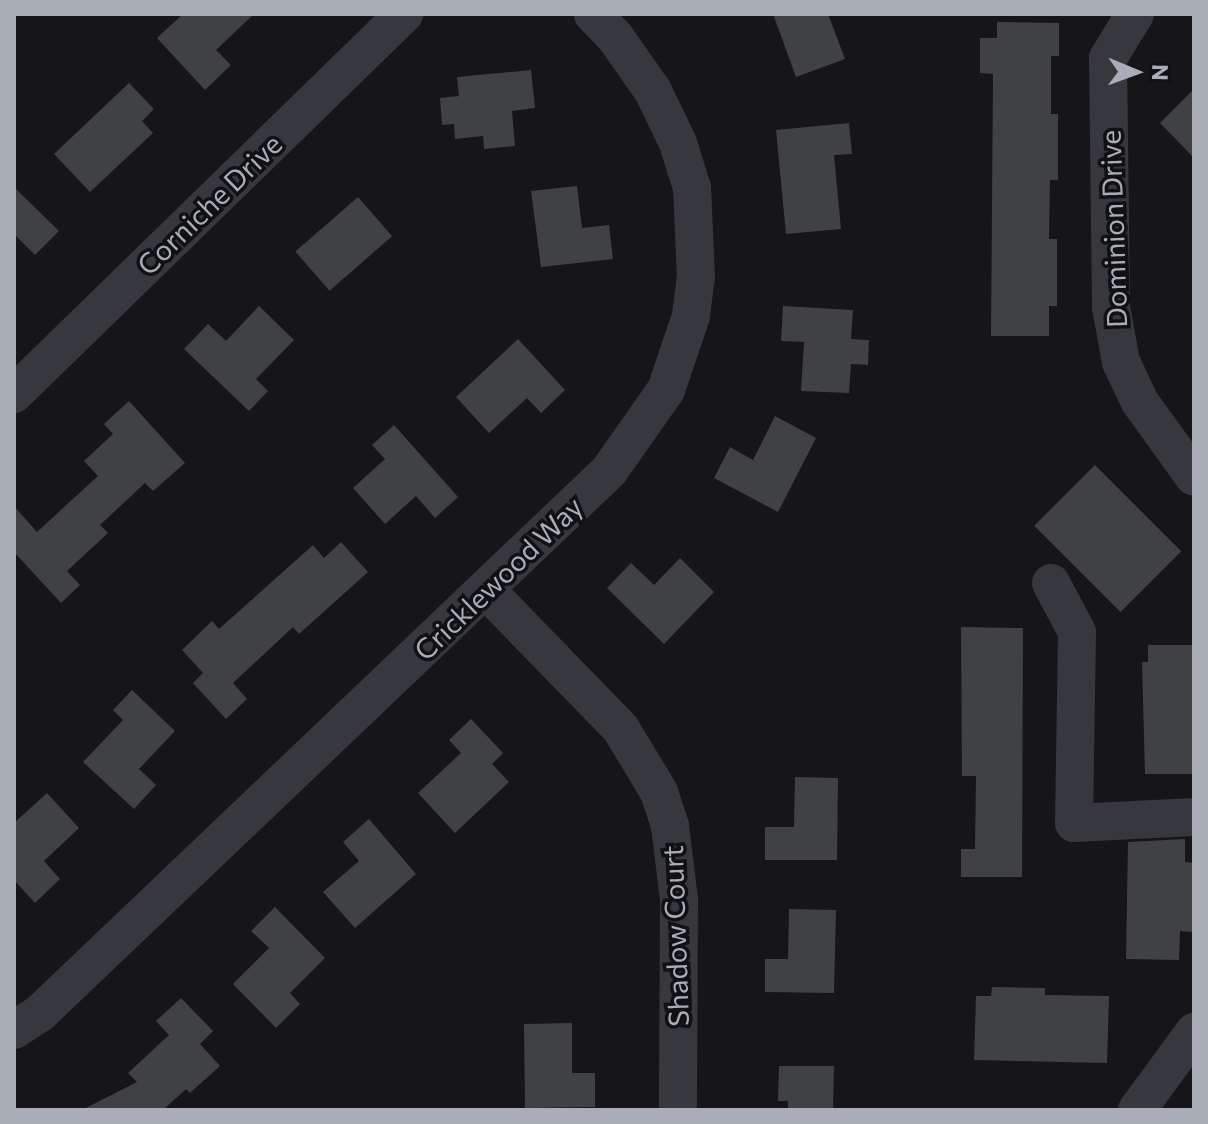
<!DOCTYPE html>
<style>
body{margin:0}
#map{position:relative;width:1208px;height:1124px;overflow:hidden;background:#161618;font-family:Commissioner,sans-serif}
div>[style]{position:absolute}
.building>*{inset:0;background:#404145;transform-origin:0 0}
.minor>*{height:38px;margin:-19px;padding:0 19px;transform-origin:19px;border-radius:19px;background:#37383d}
span{translate:-50% -50%;white-space:nowrap;text-align:center;line-height:1.15;-webkit-text-stroke:7px #111113;paint-order:stroke}
.street-label{font-size:28px;color:#a8adb8}
.frame{position:absolute;inset:0;border:16px solid #a8adb8;pointer-events:none}
.north{position:absolute;left:1096px;top:32px;width:80px;height:80px;-webkit-text-stroke:6px #111113;paint-order:stroke;rotate:91deg;font-size:22px;font-weight:700;line-height:32px;text-align:center;color:#a8adb8}
.north::after{content:'';display:block;margin:auto;width:28px;height:36px;background:#a8adb8;clip-path:polygon(50% 0,100% 100%,50% 72%,0 100%)}
</style>
<div id="map">
<div class="building">
<i style="clip-path:polygon(183px 14px,254px 14px,216px 50px,231px 65px,205px 90px,157px 38px)"></i>
<i style="clip-path:polygon(773px 14px,828px 14px,845px 59px,796px 77px)"></i>
<i style="clip-path:polygon(997px 22px,1059px 23px,1059px 56px,1051px 56px,1051px 114px,1058px 114px,1058px 180px,1050px 180px,1049px 239px,1057px 239px,1057px 306px,1049px 306px,1049px 336px,991px 336px,993px 74px,980px 73px,980px 38px,997px 38px)"></i>
<i style="clip-path:polygon(531px 70px,535px 108px,512px 111px,515px 146px,484px 149px,483px 136px,455px 139px,454px 124px,442px 125px,440px 98px,459px 96px,457px 77px)"></i>
<i style="clip-path:polygon(129px 83px,154px 109px,142px 121px,153px 133px,90px 192px,54px 154px)"></i>
<i style="clip-path:polygon(1194px 89px,1194px 158px,1160px 123px)"></i>
<i style="clip-path:polygon(849px 123px,852px 154px,834px 155px,841px 229px,786px 234px,776px 130px)"></i>
<i style="clip-path:polygon(577px 186px,582px 228px,609px 225px,613px 259px,541px 267px,531px 191px)"></i>
<i style="clip-path:polygon(14px 187px,59px 231px,35px 255px,14px 234px)"></i>
<i style="left:358px;top:197px;width:52px;height:83px;rotate:49deg"></i>
<i style="clip-path:polygon(259px 306px,294px 340px,256px 379px,268px 391px,249px 411px,184px 349px,208px 324px,226px 341px)"></i>
<i style="clip-path:polygon(783px 306px,853px 310px,851px 339px,869px 340px,868px 365px,851px 364px,849px 393px,801px 391px,804px 342px,781px 341px)"></i>
<i style="clip-path:polygon(518px 339px,565px 390px,541px 413px,527px 398px,489px 433px,456px 397px)"></i>
<i style="clip-path:polygon(129px 401px,185px 463px,153px 491px,145px 483px,100px 525px,108px 533px,67px 571px,80px 585px,61px 603px,14px 552px,14px 506px,37px 532px,98px 476px,84px 461px,113px 434px,104px 424px)"></i>
<i style="clip-path:polygon(775px 416px,816px 438px,778px 512px,714px 478px,730px 447px,753px 460px)"></i>
<i style="clip-path:polygon(394px 425px,458px 497px,435px 518px,416px 496px,385px 524px,353px 488px,385px 459px,372px 445px)"></i>
<i style="left:1095px;top:465px;width:122px;height:86px;rotate:45deg"></i>
<i style="clip-path:polygon(341px 542px,368px 572px,299px 634px,293px 627px,233px 683px,247px 699px,226px 719px,193px 683px,203px 673px,182px 650px,212px 621px,219px 629px,313px 545px,324px 558px)"></i>
<i style="clip-path:polygon(680px 558px,714px 592px,664px 644px,607px 588px,631px 563px,654px 585px)"></i>
<i style="clip-path:polygon(961px 627px,1023px 628px,1022px 877px,961px 877px,961px 849px,975px 849px,976px 776px,962px 776px)"></i>
<i style="clip-path:polygon(1148px 645px,1194px 645px,1194px 774px,1145px 774px,1142px 662px,1148px 662px)"></i>
<i style="clip-path:polygon(132px 690px,175px 731px,139px 769px,156px 785px,134px 809px,83px 762px,123px 720px,113px 710px)"></i>
<i style="clip-path:polygon(471px 719px,503px 753px,492px 764px,509px 782px,455px 833px,418px 793px,461px 753px,449px 740px)"></i>
<i style="clip-path:polygon(795px 777px,838px 778px,837px 860px,765px 860px,765px 827px,794px 827px)"></i>
<i style="clip-path:polygon(47px 793px,79px 828px,44px 861px,60px 879px,35px 903px,14px 880px,14px 823px)"></i>
<i style="clip-path:polygon(369px 819px,416px 874px,355px 928px,323px 892px,359px 861px,343px 842px)"></i>
<i style="clip-path:polygon(1185px 839px,1185px 862px,1193px 863px,1193px 932px,1180px 931px,1179px 960px,1126px 959px,1128px 842px)"></i>
<i style="clip-path:polygon(275px 907px,325px 958px,290px 993px,300px 1004px,276px 1028px,233px 984px,269px 948px,251px 931px)"></i>
<i style="clip-path:polygon(789px 909px,836px 910px,834px 993px,765px 992px,765px 959px,788px 959px)"></i>
<i style="clip-path:polygon(992px 987px,1045px 988px,1045px 995px,1109px 996px,1107px 1063px,974px 1060px,976px 996px,991px 996px)"></i>
<i style="clip-path:polygon(181px 998px,213px 1031px,200px 1044px,220px 1066px,190px 1093px,186px 1089px,163px 1110px,82px 1110px,137px 1082px,128px 1073px,169px 1035px,156px 1021px)"></i>
<i style="clip-path:polygon(572px 1023px,572px 1073px,595px 1073px,595px 1107px,525px 1108px,524px 1024px)"></i>
<i style="clip-path:polygon(779px 1066px,834px 1066px,833px 1110px,788px 1110px,788px 1101px,778px 1101px)"></i>
</div>
<div class="minor">
<i style="left:1135px;top:14px;width:52px;rotate:121.5deg"></i>
<i style="left:1108px;top:58px;width:249px;rotate:89.3deg"></i>
<i style="left:1111px;top:307px;width:56px;rotate:79.7deg"></i>
<i style="left:1121px;top:362px;width:44px;rotate:64.6deg"></i>
<i style="left:1140px;top:402px;width:92px;rotate:54.2deg"></i>
<i style="left:14px;top:394px;width:545px;rotate:-44.26deg"></i>
<i style="left:1051px;top:583px;width:55px;rotate:62deg"></i>
<i style="left:1077px;top:632px;width:191px;rotate:90.9deg"></i>
<i style="left:1074px;top:823px;width:120px;rotate:-2.9deg"></i>
<i style="left:486px;top:590px;width:194px;rotate:45.8deg"></i>
<i style="left:621px;top:729px;width:74px;rotate:58.9deg"></i>
<i style="left:659px;top:792px;width:36px;rotate:72deg"></i>
<i style="left:670px;top:826px;width:74px;rotate:83deg"></i>
<i style="left:679px;top:899px;width:211px;rotate:90.3deg"></i>
<i style="left:14px;top:1030px;width:30px;rotate:-33deg"></i>
<i style="left:39px;top:1014px;width:787px;rotate:-43.61deg"></i>
<i style="left:609px;top:471px;width:99px;rotate:-54.9deg"></i>
<i style="left:666px;top:390px;width:78px;rotate:-71.3deg"></i>
<i style="left:691px;top:316px;width:38px;rotate:-83deg"></i>
<i style="left:696px;top:278px;width:90px;rotate:-92.5deg"></i>
<i style="left:692px;top:188px;width:47px;rotate:-107.3deg"></i>
<i style="left:678px;top:143px;width:58px;rotate:-115.7deg"></i>
<i style="left:653px;top:91px;width:66px;rotate:-125.1deg"></i>
<i style="left:615px;top:37px;width:32px;rotate:-134deg"></i>
<i style="left:1137px;top:1110px;width:97px;rotate:-53.8deg"></i>
</div>
<div class="street-label">
<span style="left:209px;top:204px;rotate:-44deg">Corniche Drive</span>
<span style="left:1113px;top:229px;rotate:-92deg">Dominion Drive</span>
<span style="left:498px;top:578px;rotate:-44deg">Cricklewood Way</span>
<span style="left:675px;top:936px;rotate:-92deg">Shadow Court</span>
</div>
<div class="frame"></div>
<div class="north">N</div>
</div>
